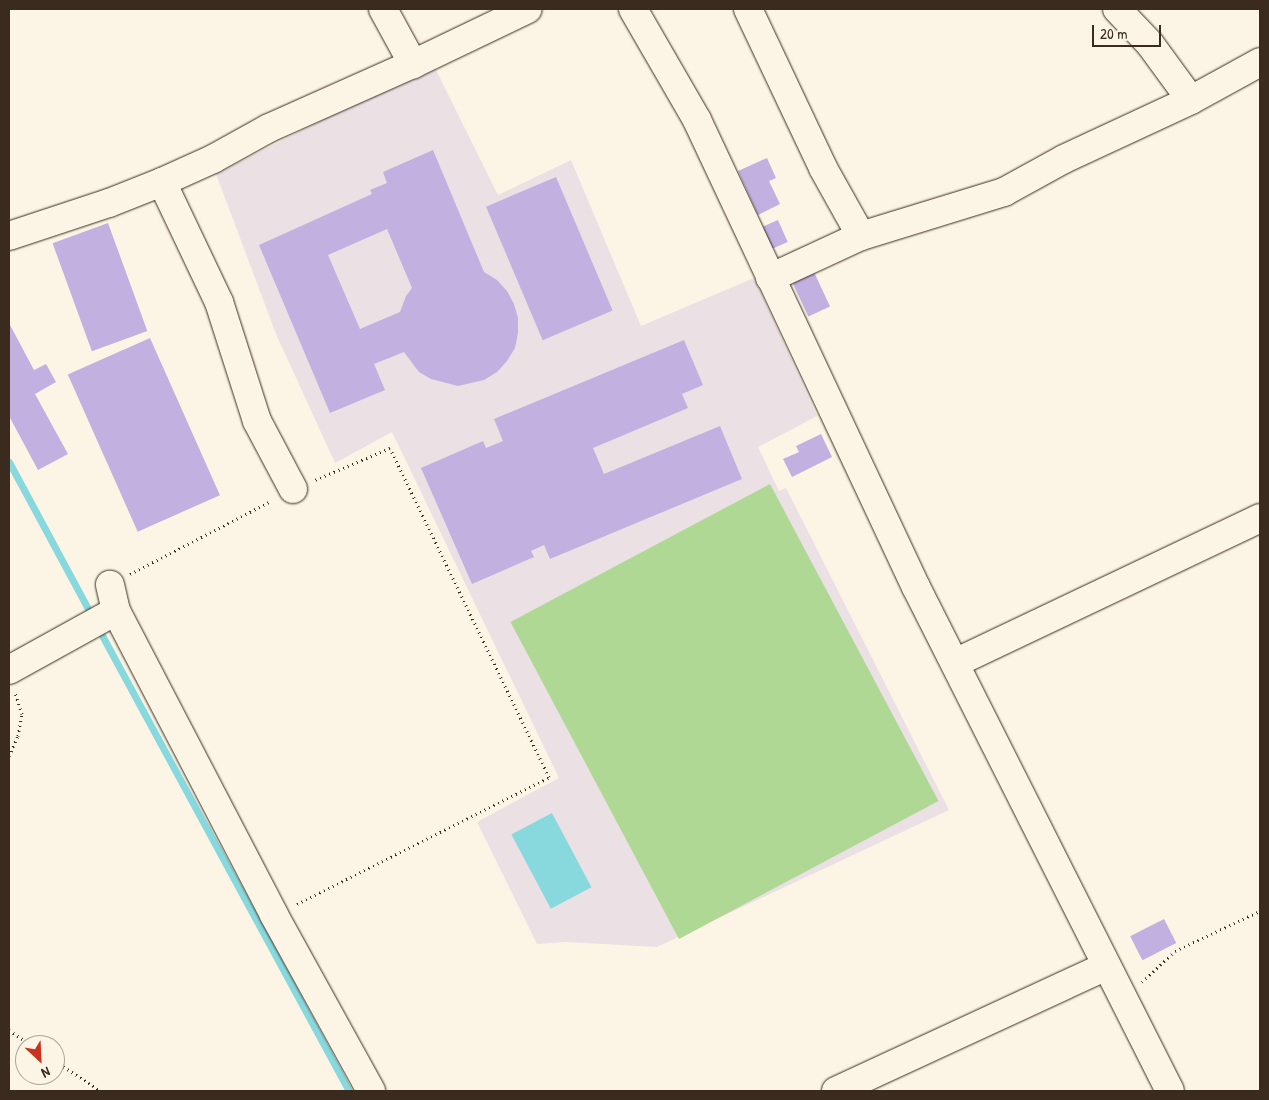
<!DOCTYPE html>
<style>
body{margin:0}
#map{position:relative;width:1269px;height:1100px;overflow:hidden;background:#fcf5e5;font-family:"Patrick Hand",sans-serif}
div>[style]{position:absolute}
.built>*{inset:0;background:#ebe0e4}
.green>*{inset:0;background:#b0d895;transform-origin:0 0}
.water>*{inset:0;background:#87d9de;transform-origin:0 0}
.stream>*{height:7px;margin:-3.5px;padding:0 3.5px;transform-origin:3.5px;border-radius:3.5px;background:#87d9de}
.building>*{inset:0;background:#c2b0e0;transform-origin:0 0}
.path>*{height:3px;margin-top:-1.5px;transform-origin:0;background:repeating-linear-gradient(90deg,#3b2a1e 0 1px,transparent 0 5px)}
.roads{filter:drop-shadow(0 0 1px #3b2a1e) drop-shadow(0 0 1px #3b2a1e)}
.minor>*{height:28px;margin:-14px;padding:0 14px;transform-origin:14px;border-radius:14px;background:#fcf5e5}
span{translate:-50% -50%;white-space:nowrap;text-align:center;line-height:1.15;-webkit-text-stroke:4px #fcf5e5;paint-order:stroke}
.frame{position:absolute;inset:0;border:10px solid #3b2a1e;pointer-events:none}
.north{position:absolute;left:15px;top:1035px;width:50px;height:50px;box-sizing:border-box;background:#fcf5e5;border:1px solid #afa495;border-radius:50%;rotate:155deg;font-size:14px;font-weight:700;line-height:20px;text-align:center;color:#3b2a1e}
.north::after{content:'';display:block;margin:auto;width:18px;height:22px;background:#c8321e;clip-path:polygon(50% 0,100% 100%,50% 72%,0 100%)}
.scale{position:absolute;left:1092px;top:25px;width:69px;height:22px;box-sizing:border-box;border:2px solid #3b2a1e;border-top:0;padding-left:6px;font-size:15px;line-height:18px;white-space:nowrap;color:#3b2a1e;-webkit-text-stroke:4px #fcf5e5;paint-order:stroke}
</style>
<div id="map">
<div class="built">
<i style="clip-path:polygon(433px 64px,498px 195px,571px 160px,641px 326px,754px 278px,817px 416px,758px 447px,779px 491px,786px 488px,949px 810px,657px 947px,566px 942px,537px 944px,477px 822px,559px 778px,392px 432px,335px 463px,276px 334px,216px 174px)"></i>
</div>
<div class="green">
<i style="left:770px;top:484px;width:359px;height:294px;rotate:62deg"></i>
</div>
<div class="water">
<i style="left:552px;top:813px;width:84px;height:46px;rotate:62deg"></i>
</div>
<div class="stream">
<i style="left:9px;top:462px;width:177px;rotate:61.7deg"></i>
<i style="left:98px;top:628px;width:527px;rotate:61.54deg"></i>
</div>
<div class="building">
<i style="clip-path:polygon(evenodd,433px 150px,484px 272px,497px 280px,507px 291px,514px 304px,518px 318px,518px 333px,515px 348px,507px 361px,497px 372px,484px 380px,458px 386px,431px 379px,419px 372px,404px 352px,374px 364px,385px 390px,330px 413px,259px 245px,372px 194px,370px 190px,387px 183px,383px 172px,433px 150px,387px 229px,412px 288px,406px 296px,400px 312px,360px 329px,328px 255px,387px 229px)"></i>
<i style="clip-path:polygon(767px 158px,776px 178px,769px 181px,780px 204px,758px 215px,738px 171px)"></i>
<i style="left:556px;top:177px;width:145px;height:76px;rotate:67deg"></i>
<i style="left:778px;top:220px;width:24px;height:18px;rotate:66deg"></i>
<i style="left:108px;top:223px;width:115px;height:59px;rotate:70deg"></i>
<i style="left:814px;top:272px;width:38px;height:24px;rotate:65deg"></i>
<i style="clip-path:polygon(9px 323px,34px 370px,46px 364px,56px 382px,35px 394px,68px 454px,38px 470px,9px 416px)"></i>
<i style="left:150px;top:338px;width:172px;height:90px;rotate:66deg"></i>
<i style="clip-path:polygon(684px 340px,703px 385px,682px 394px,688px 408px,593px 448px,604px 474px,720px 426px,742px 479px,550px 559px,544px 545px,531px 551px,534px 557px,472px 584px,421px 468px,483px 441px,486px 448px,503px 441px,494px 419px)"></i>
<i style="clip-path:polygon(821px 434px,832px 457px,792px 477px,783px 459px,799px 452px,796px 446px)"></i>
<i style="left:1164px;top:919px;width:27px;height:38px;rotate:63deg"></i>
</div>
<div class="path">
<i style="left:130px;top:574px;width:159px;rotate:-27.4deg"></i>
<i style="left:9px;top:756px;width:22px;rotate:-66deg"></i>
<i style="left:18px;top:736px;width:22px;rotate:-80deg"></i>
<i style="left:22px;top:714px;width:22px;rotate:-108deg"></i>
<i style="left:297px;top:904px;width:282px;rotate:-26.7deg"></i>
<i style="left:549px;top:777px;width:365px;rotate:-115.8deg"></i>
<i style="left:390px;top:448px;width:82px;rotate:156.9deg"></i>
<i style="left:1142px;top:982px;width:45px;rotate:-43.2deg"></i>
<i style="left:1175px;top:951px;width:94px;rotate:-25.2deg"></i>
<i style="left:9px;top:1030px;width:27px;rotate:34deg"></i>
<i style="left:55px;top:1061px;width:55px;rotate:33.1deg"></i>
</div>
<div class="roads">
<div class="minor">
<i style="left:383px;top:9px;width:63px;rotate:61.4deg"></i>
<i style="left:633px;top:9px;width:128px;rotate:60deg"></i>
<i style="left:697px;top:120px;width:516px;rotate:64.88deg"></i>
<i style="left:916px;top:587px;width:564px;rotate:63.25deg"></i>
<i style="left:748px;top:9px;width:176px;rotate:64.7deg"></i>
<i style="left:823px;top:168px;width:78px;rotate:60.8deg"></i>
<i style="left:1117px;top:9px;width:48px;rotate:46.7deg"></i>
<i style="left:1150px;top:44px;width:69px;rotate:53.8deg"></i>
<i style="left:162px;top:182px;width:133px;rotate:64.6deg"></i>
<i style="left:219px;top:302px;width:125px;rotate:72.3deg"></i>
<i style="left:257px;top:421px;width:77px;rotate:62.1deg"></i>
<i style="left:9px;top:236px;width:105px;rotate:-18.3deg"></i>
<i style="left:109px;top:203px;width:57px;rotate:-21.6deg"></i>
<i style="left:162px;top:182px;width:56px;rotate:-24.3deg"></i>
<i style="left:213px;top:159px;width:64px;rotate:-29deg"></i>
<i style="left:269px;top:128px;width:158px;rotate:-24deg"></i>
<i style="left:413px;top:64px;width:127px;rotate:-25.6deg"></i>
<i style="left:770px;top:278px;width:100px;rotate:-24.8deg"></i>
<i style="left:861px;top:236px;width:150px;rotate:-17.1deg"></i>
<i style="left:1004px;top:192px;width:68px;rotate:-28.8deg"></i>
<i style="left:1064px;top:159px;width:140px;rotate:-24.9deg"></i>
<i style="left:1191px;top:100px;width:79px;rotate:-28.8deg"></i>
<i style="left:116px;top:611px;width:343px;rotate:62.5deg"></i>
<i style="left:274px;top:915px;width:201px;rotate:61.1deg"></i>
<i style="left:955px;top:663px;width:338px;rotate:-25.4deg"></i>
<i style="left:9px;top:670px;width:122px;rotate:-28.9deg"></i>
<i style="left:116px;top:611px;width:27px;rotate:-103deg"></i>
<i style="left:836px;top:1091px;width:298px;rotate:-24.8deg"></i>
</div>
</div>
<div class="frame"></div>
<div class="north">N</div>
<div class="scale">20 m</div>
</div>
